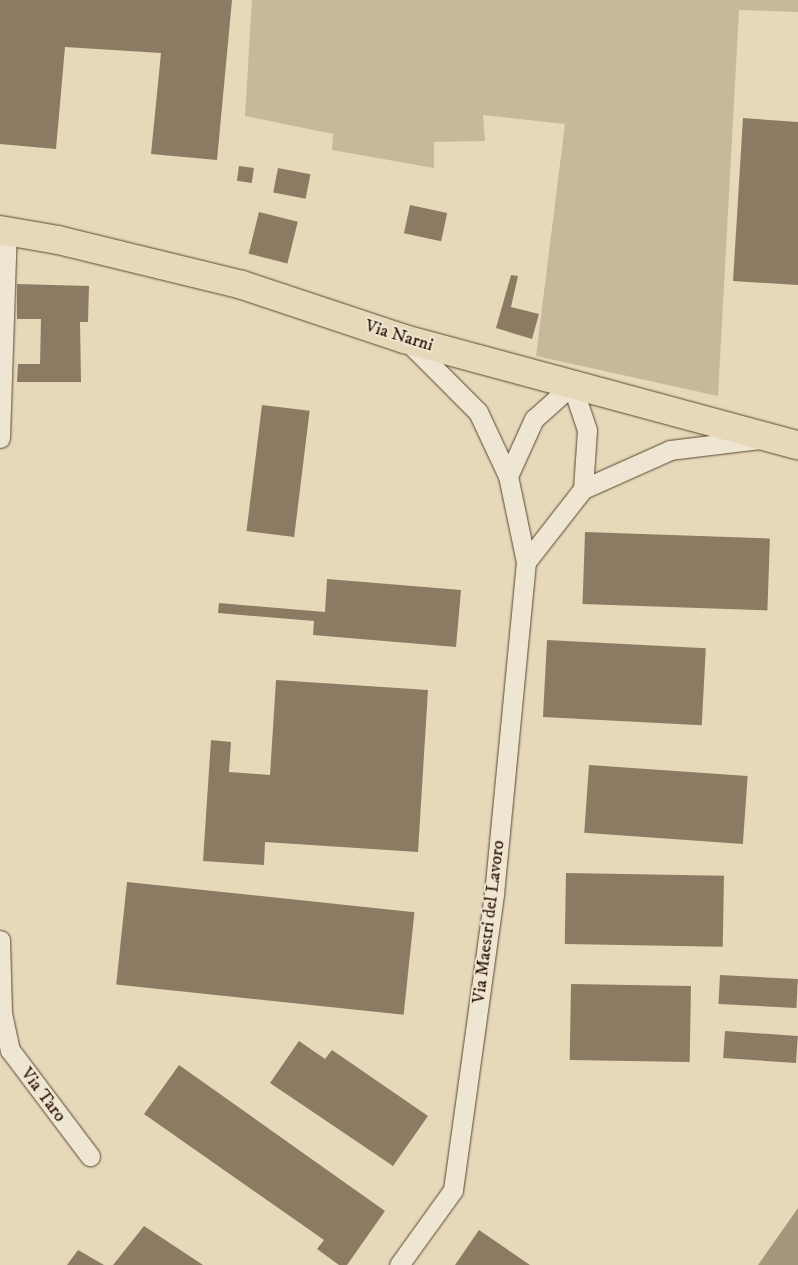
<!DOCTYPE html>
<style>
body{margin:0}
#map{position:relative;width:798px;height:1265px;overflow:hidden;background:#e5d9b9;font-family:"IM FELL DW Pica",serif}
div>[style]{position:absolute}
.green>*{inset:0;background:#c6b89a}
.water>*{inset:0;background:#a6967c}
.building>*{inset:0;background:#8d7a63;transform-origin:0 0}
.roads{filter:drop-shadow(0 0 1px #5b4532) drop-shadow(0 0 1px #5b4532)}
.street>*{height:19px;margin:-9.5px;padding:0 9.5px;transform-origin:9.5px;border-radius:9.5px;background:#eee6d2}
.primary>*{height:28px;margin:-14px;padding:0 14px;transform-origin:14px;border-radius:14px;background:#e5d9b9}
span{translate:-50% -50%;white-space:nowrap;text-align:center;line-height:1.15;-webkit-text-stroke:4px #eee6d2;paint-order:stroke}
.street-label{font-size:18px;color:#2d1405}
</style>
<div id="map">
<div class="green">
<i style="clip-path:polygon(252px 0,798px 0,798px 12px,739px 10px,718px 396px,536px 356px,565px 124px,483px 115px,485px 141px,434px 142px,434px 168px,332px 150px,333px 134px,245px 116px)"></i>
</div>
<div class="water">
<i style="clip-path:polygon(798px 1208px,798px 1265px,758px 1265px)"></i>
</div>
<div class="building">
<i style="clip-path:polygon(0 0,232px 0,217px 160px,151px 154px,161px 53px,65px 47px,56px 149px,0 144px)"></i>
<i style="clip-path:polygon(743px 118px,798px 122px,798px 285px,733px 281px)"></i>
<i style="left:239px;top:166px;width:15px;height:15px;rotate:8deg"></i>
<i style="left:278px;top:168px;width:33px;height:25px;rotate:11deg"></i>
<i style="left:410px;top:205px;width:38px;height:29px;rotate:12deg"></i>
<i style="left:259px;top:212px;width:40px;height:43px;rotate:14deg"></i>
<i style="clip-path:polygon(511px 275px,518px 276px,511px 307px,539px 314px,532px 339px,496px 328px)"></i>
<i style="clip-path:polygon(17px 284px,89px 286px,88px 322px,80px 322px,81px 382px,17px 382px,18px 364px,40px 364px,41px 319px,17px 319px)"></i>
<i style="left:262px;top:405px;width:48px;height:127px;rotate:7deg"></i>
<i style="left:585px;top:532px;width:185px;height:72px;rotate:2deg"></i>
<i style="clip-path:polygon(327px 579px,461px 590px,456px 647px,313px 635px,314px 621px,218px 613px,219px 603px,325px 612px)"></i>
<i style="left:547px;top:640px;width:159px;height:77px;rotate:3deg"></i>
<i style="clip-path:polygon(276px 680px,428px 690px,418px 852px,265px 842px,264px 865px,203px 861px,211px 740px,231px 742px,229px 772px,270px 775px)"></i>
<i style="left:589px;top:765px;width:159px;height:68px;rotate:4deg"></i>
<i style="left:566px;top:873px;width:158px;height:71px;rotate:1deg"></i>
<i style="left:127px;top:882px;width:289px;height:103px;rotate:6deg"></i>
<i style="left:720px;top:975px;width:78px;height:29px;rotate:3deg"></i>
<i style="left:571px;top:984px;width:120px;height:76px;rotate:1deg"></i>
<i style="left:725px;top:1031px;width:73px;height:27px;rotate:4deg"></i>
<i style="clip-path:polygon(299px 1041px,325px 1059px,332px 1050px,428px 1116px,393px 1166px,270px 1083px)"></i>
<i style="clip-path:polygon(179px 1065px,385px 1211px,347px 1265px,339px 1265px,317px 1249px,324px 1240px,144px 1114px)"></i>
<i style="clip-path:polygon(144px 1226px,203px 1265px,113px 1265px)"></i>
<i style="clip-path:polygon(479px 1230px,530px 1265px,455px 1265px)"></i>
<i style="clip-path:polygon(78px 1250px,104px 1265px,67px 1265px)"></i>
</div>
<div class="roads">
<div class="street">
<i style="left:0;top:438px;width:206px;rotate:-88.1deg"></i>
<i style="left:508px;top:476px;width:63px;rotate:-65.5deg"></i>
<i style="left:534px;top:419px;width:51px;rotate:-41.8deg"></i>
<i style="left:572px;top:385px;width:47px;rotate:71.6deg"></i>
<i style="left:587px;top:430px;width:59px;rotate:93.9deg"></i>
<i style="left:526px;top:562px;width:93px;rotate:-52deg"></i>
<i style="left:583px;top:489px;width:95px;rotate:-24.1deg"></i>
<i style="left:670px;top:450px;width:91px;rotate:-7deg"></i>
<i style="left:0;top:940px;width:73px;rotate:88.4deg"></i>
<i style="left:2px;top:1013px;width:38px;rotate:78deg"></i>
<i style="left:10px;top:1050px;width:133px;rotate:53deg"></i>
<i style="left:399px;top:1265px;width:92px;rotate:-54.2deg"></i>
<i style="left:453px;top:1190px;width:299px;rotate:-82.1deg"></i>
<i style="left:494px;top:894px;width:334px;rotate:-84.5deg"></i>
<i style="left:526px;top:562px;width:88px;rotate:-101.8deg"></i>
<i style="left:508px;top:476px;width:71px;rotate:-115.1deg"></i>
<i style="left:478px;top:412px;width:100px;rotate:-135deg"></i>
</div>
<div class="primary">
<i style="left:0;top:230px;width:59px;rotate:9.8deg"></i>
<i style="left:58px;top:240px;width:189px;rotate:13.7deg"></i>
<i style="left:242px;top:285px;width:171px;rotate:18.4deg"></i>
<i style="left:404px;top:339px;width:408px;rotate:15.1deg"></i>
</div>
</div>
<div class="street-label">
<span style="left:399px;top:336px;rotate:17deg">Via Narni</span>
<span style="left:489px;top:922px;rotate:-83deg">Via Maestri del Lavoro</span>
<span style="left:43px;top:1095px;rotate:53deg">Via Taro</span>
</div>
</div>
